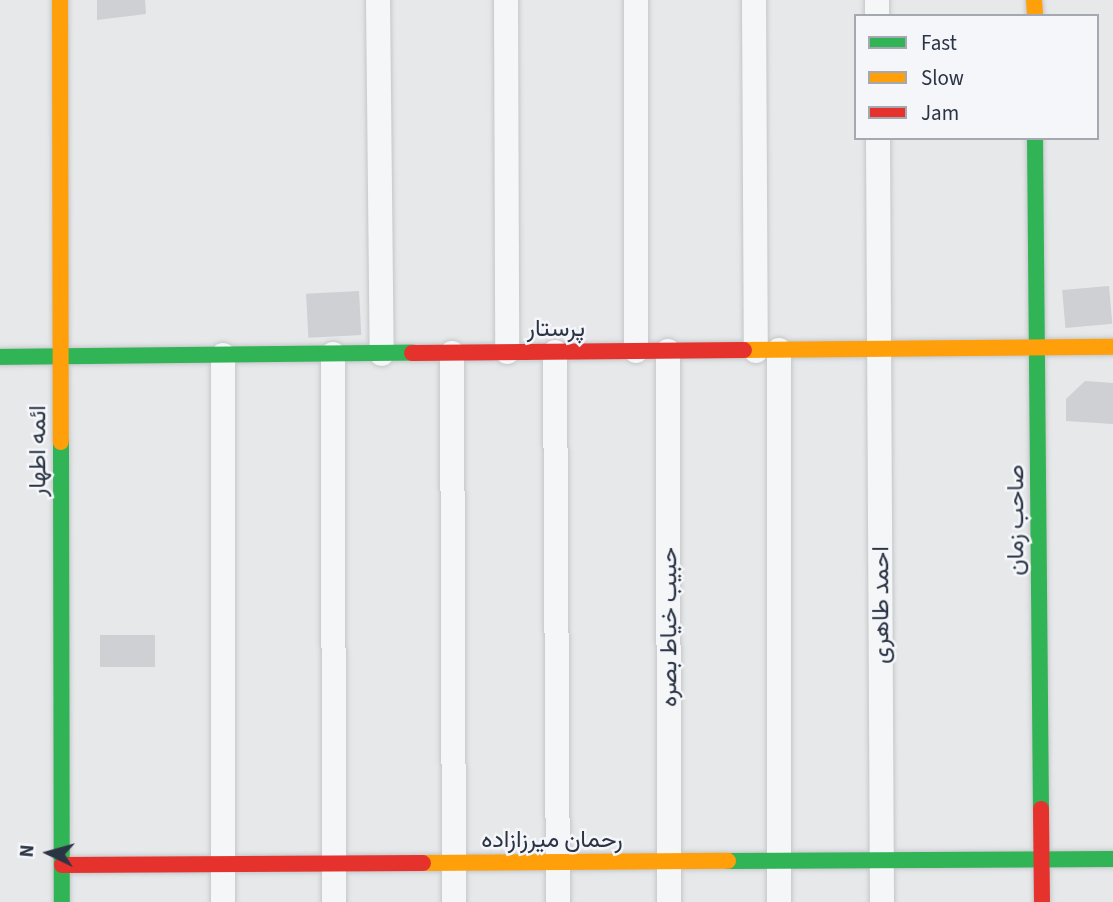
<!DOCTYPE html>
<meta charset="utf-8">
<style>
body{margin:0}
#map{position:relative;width:1113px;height:902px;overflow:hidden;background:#e6e8ea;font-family:"Source Sans 3",Vazirmatn,sans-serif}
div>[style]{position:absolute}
.building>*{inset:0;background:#ced0d3;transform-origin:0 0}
.roads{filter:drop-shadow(0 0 2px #c4c6c8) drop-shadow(0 0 2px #c4c6c8)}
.street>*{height:24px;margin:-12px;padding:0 12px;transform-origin:12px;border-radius:12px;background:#f5f6f7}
.fast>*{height:16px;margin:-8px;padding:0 8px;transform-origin:8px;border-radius:8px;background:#30b455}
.slow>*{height:16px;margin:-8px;padding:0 8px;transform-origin:8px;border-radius:8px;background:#ff9f0a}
.jam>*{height:16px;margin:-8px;padding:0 8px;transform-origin:8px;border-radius:8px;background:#e5322d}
span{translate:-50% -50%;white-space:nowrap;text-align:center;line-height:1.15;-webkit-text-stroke:5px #f4f6f9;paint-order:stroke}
.street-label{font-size:24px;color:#2b3445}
.legend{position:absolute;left:854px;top:14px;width:245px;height:126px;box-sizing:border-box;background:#f4f6f9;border:2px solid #a4a8b1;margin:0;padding:9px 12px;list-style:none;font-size:21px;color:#2b3445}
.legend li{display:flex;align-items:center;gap:14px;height:35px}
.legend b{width:35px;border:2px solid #a4a8b1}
.north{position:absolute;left:14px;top:818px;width:70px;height:70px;-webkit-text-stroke:5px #f4f6f9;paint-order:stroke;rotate:275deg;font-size:19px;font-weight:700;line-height:28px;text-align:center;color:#2b3445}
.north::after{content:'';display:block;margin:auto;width:24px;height:32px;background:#2b3445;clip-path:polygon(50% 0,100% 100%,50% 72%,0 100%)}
</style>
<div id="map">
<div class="building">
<i style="clip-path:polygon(97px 0,145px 0,146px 14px,97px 20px)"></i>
<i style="left:1109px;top:286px;width:38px;height:47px;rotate:85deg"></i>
<i style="left:359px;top:291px;width:44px;height:53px;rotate:87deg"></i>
<i style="clip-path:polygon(1085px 381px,1113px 383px,1113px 424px,1066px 421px,1066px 399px)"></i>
<i style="left:155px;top:635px;width:32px;height:55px;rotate:90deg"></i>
</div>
<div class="roads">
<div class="street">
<i style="left:378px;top:0;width:354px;rotate:89.4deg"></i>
<i style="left:506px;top:0;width:352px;rotate:89.8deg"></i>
<i style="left:636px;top:0;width:351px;rotate:90deg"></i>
<i style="left:754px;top:0;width:351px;rotate:89.7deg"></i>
<i style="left:877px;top:0;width:16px;rotate:90deg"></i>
<i style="left:878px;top:138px;width:764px;rotate:89.7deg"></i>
<i style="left:779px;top:350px;width:552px;rotate:90deg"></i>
<i style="left:668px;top:351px;width:551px;rotate:89.9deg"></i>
<i style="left:555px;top:352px;width:550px;rotate:89.69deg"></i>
<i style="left:452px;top:353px;width:549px;rotate:89.79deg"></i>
<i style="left:333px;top:354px;width:548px;rotate:89.9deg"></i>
<i style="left:223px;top:902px;width:547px;rotate:-90deg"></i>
</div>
<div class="fast">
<i style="left:1035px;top:138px;width:671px;rotate:89.49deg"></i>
<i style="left:0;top:357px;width:412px;rotate:-0.6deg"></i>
<i style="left:61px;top:442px;width:460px;rotate:89.9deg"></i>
<i style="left:728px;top:861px;width:385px;rotate:-0.3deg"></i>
</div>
<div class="slow">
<i style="left:60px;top:0;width:442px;rotate:89.9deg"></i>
<i style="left:1034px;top:0;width:16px;rotate:86deg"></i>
<i style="left:744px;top:350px;width:369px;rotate:-0.5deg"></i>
<i style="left:423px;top:863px;width:305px;rotate:-0.4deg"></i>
</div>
<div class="jam">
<i style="left:412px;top:353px;width:332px;rotate:-0.5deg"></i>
<i style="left:1041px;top:809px;width:93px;rotate:89.4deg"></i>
<i style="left:62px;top:865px;width:361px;rotate:-0.3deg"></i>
</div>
</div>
<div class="street-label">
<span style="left:556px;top:329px">پرستار</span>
<span style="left:38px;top:451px;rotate:-90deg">ائمه اطهار</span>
<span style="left:1016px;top:520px;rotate:-90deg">صاحب زمان</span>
<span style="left:881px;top:605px;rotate:-90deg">احمد طاهری</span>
<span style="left:669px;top:627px;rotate:-90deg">حبیب خیاط بصره</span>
<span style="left:552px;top:840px">رحمان میرزازاده</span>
</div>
<ul class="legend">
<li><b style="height:9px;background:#30b455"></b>Fast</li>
<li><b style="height:9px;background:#ff9f0a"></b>Slow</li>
<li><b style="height:9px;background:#e5322d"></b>Jam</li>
</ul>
<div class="north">N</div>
</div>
